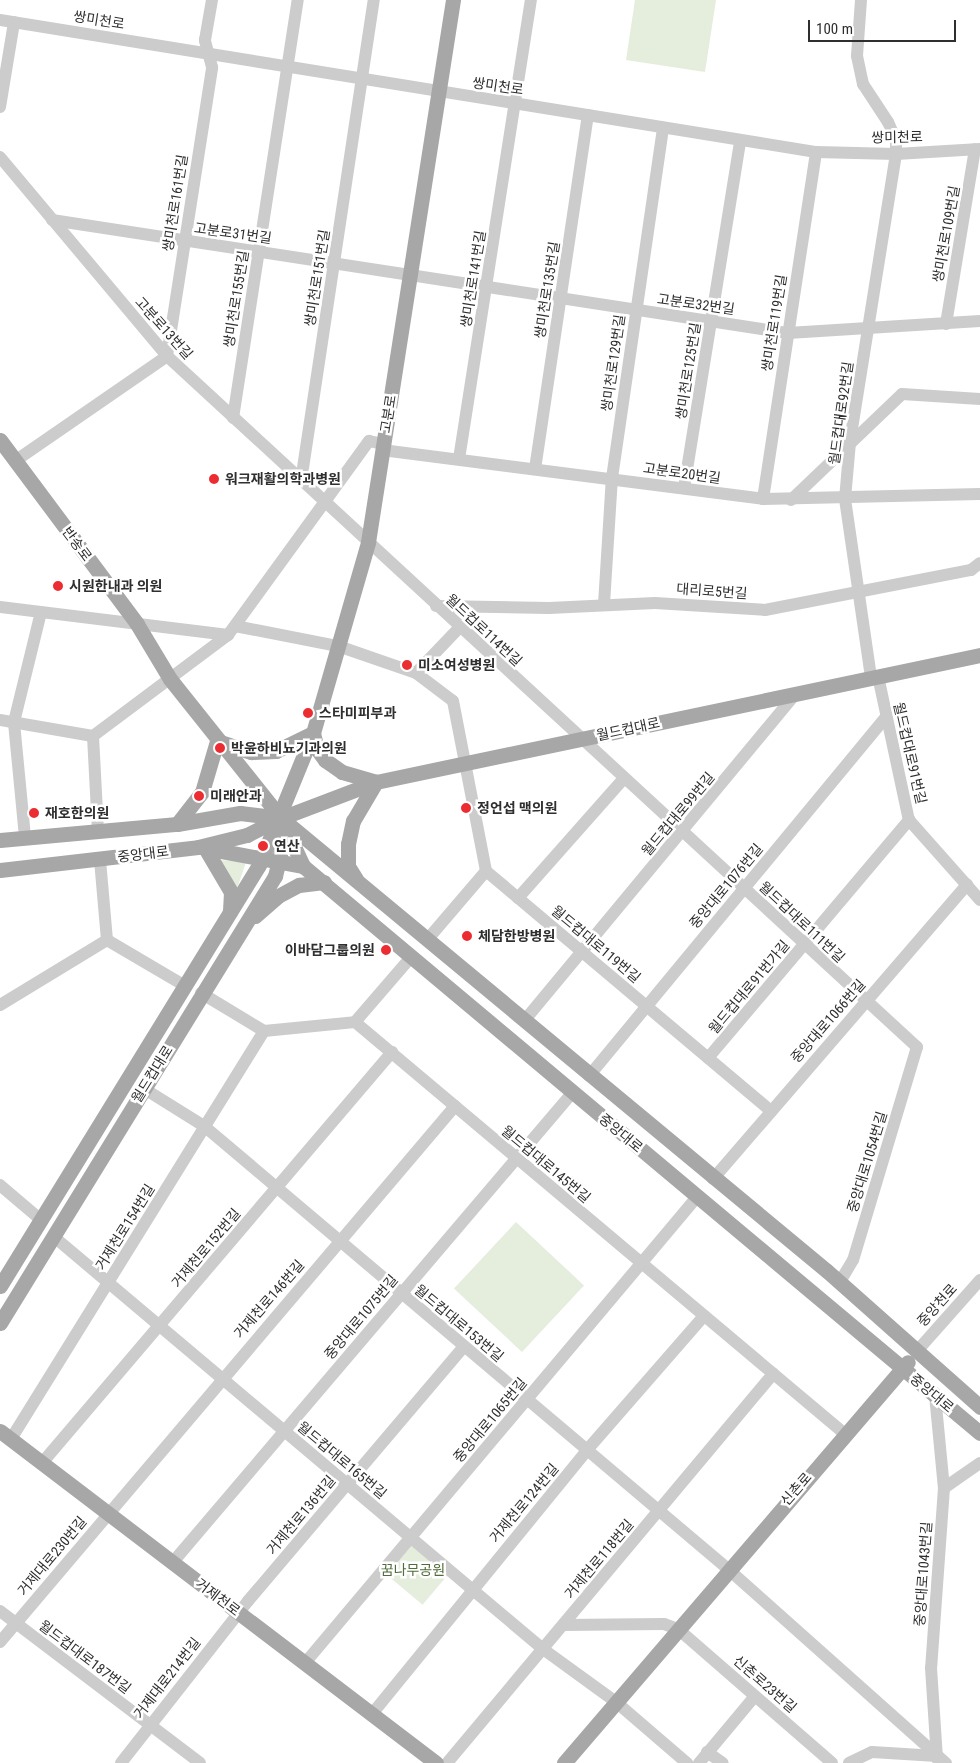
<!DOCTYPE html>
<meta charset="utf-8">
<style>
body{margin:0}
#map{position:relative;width:980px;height:1763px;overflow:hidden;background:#fff;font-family:"Roboto Condensed","Noto Sans KR",sans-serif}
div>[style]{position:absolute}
.green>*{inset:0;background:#e5eddd;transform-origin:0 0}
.minor>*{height:12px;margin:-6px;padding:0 6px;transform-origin:6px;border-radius:6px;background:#ccc}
.major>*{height:15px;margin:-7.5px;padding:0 7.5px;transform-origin:7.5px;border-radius:7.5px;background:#a7a7a7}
.dots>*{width:14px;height:14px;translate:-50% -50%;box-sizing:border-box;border:2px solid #fff;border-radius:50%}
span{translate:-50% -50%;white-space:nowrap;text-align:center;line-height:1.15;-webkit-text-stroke:5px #fff;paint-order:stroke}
.street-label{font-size:14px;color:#2f2f2f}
.poi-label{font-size:14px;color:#2f2f2f;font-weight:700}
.left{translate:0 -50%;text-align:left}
.right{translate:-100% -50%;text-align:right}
.park-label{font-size:14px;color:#506d3b}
.scale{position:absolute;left:808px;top:20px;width:148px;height:22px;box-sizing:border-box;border:2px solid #2f2f2f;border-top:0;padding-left:6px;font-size:15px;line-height:18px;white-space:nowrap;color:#2f2f2f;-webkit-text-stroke:4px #fff;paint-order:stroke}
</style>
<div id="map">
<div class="green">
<i style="clip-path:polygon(635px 0,716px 0,705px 72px,626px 60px)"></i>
<i style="clip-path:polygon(219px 860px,246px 862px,238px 886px,236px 887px)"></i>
<i style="left:516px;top:1222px;width:93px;height:91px;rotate:43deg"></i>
<i style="left:410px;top:1542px;width:50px;height:40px;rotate:40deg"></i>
</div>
<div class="minor">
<i style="left:861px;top:0;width:56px;rotate:94.1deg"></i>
<i style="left:857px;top:56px;width:29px;rotate:78deg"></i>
<i style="left:863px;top:84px;width:45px;rotate:56.7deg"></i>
<i style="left:888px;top:122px;width:20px;rotate:66deg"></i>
<i style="left:896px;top:140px;width:14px;rotate:90deg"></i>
<i style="left:896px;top:154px;width:292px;rotate:99.1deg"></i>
<i style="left:850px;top:442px;width:57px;rotate:95deg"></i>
<i style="left:845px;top:499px;width:181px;rotate:81.7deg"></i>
<i style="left:0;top:20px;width:827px;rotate:9.19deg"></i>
<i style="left:816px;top:152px;width:80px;rotate:1.4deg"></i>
<i style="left:896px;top:154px;width:84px;rotate:-3.4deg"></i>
<i style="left:0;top:107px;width:86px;rotate:-80.6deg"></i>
<i style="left:0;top:157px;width:260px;rotate:50deg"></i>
<i style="left:167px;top:356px;width:1020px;rotate:42.66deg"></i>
<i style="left:917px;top:1047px;width:222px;rotate:106.7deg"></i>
<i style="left:853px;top:1260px;width:26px;rotate:121deg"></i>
<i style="left:52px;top:220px;width:745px;rotate:8.73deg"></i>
<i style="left:788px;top:333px;width:192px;rotate:-3.6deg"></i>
<i style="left:946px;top:324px;width:177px;rotate:-80.6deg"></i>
<i style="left:167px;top:356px;width:292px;rotate:-81.1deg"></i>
<i style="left:212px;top:67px;width:28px;rotate:-105deg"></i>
<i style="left:205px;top:40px;width:41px;rotate:-80.1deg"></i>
<i style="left:233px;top:418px;width:423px;rotate:-81.2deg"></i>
<i style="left:382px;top:450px;width:384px;rotate:7.3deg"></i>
<i style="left:763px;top:499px;width:217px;rotate:-1.3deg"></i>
<i style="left:459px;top:459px;width:465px;rotate:-81.1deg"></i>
<i style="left:15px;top:461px;width:185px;rotate:-34.6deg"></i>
<i style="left:535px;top:469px;width:358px;rotate:-81.5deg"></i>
<i style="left:301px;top:481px;width:487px;rotate:-81.4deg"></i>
<i style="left:684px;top:488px;width:351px;rotate:-80.8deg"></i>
<i style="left:763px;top:499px;width:351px;rotate:-81.3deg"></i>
<i style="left:791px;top:500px;width:153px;rotate:-43.7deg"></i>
<i style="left:902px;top:394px;width:78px;rotate:3.7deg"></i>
<i style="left:604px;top:604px;width:126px;rotate:-86.4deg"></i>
<i style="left:612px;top:478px;width:354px;rotate:-81.7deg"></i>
<i style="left:436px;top:606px;width:113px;rotate:1deg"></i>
<i style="left:549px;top:608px;width:106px;rotate:-2.7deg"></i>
<i style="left:655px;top:603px;width:110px;rotate:3.6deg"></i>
<i style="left:765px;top:610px;width:210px;rotate:-11deg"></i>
<i style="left:971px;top:570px;width:11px;rotate:-38deg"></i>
<i style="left:0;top:607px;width:230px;rotate:7deg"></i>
<i style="left:235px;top:626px;width:105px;rotate:11deg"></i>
<i style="left:338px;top:646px;width:83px;rotate:19.1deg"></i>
<i style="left:416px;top:673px;width:46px;rotate:37.1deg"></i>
<i style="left:453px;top:701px;width:173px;rotate:79deg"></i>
<i style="left:486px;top:871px;width:373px;rotate:40.1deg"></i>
<i style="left:416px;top:673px;width:62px;rotate:-46.3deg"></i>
<i style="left:878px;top:676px;width:147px;rotate:77.9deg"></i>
<i style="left:909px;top:820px;width:107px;rotate:48.4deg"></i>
<i style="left:0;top:720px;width:94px;rotate:9.8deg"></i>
<i style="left:93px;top:736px;width:169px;rotate:-36.8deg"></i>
<i style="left:228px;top:635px;width:240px;rotate:-54deg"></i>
<i style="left:369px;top:441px;width:14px;rotate:12deg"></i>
<i style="left:93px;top:736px;width:94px;rotate:87deg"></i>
<i style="left:25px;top:837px;width:116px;rotate:-95.5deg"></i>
<i style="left:14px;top:722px;width:113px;rotate:-76.2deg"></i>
<i style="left:100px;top:860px;width:80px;rotate:85deg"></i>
<i style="left:107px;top:940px;width:91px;rotate:30.5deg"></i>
<i style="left:518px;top:898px;width:160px;rotate:-48.5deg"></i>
<i style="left:427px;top:940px;width:91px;rotate:-49.5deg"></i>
<i style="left:201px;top:993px;width:74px;rotate:31.1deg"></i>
<i style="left:264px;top:1031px;width:91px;rotate:-5.6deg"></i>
<i style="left:355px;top:1022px;width:640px;rotate:40.06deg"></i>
<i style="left:0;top:1005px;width:125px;rotate:-31.3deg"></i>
<i style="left:524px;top:1021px;width:425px;rotate:-50.3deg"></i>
<i style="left:355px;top:1022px;width:87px;rotate:-49.2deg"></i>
<i style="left:708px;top:1058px;width:312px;rotate:-49.8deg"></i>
<i style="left:589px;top:1076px;width:467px;rotate:-50.4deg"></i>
<i style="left:143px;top:1088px;width:72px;rotate:31.9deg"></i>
<i style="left:204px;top:1126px;width:686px;rotate:40.21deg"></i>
<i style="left:728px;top:1569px;width:292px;rotate:41.7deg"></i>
<i style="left:713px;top:1179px;width:389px;rotate:-49.2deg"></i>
<i style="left:0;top:1185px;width:52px;rotate:40.4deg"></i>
<i style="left:53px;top:1236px;width:641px;rotate:40.13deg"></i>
<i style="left:543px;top:1649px;width:90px;rotate:36deg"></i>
<i style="left:616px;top:1702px;width:94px;rotate:40.7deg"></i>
<i style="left:917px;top:1351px;width:95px;rotate:-48.4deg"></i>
<i style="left:935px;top:1395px;width:93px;rotate:84.5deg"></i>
<i style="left:944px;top:1488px;width:180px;rotate:94.1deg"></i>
<i style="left:931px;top:1668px;width:91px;rotate:86.2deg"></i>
<i style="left:11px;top:1439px;width:480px;rotate:-58.2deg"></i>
<i style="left:42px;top:1463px;width:540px;rotate:-49.58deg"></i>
<i style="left:944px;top:1488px;width:44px;rotate:-34.8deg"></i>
<i style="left:173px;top:1562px;width:617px;rotate:-49.6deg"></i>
<i style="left:0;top:1611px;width:251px;rotate:37.2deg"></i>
<i style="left:563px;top:1625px;width:101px;rotate:-0.6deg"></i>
<i style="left:664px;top:1624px;width:15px;rotate:20deg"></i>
<i style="left:678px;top:1629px;width:204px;rotate:41deg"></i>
<i style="left:0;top:1642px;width:703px;rotate:-49.67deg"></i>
<i style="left:305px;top:1663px;width:609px;rotate:-49.93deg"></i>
<i style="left:372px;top:1714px;width:340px;rotate:-50.8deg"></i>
<i style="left:587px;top:1450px;width:178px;rotate:-48.9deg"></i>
<i style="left:707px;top:1752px;width:19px;rotate:35deg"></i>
<i style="left:121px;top:1763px;width:206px;rotate:-51.9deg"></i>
<i style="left:248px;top:1601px;width:334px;rotate:-49.7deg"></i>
<i style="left:447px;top:1763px;width:508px;rotate:-50.04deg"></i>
<i style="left:699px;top:1763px;width:87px;rotate:-50.1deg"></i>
<i style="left:849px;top:1763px;width:25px;rotate:-26deg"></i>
<i style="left:872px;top:1752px;width:65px;rotate:3.5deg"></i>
</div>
<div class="major">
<i style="left:0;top:440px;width:229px;rotate:53.3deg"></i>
<i style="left:137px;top:624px;width:64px;rotate:59deg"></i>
<i style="left:170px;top:679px;width:178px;rotate:51.4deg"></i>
<i style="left:281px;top:818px;width:53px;rotate:65.4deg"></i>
<i style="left:303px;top:866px;width:883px;rotate:39.95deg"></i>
<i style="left:313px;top:733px;width:16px;rotate:76deg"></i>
<i style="left:317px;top:749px;width:14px;rotate:54deg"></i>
<i style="left:325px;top:760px;width:21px;rotate:35deg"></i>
<i style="left:342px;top:772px;width:35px;rotate:16deg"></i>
<i style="left:177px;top:824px;width:41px;rotate:-52deg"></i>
<i style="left:202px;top:792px;width:53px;rotate:-73.6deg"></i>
<i style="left:217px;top:741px;width:36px;rotate:18deg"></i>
<i style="left:251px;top:752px;width:25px;rotate:-2deg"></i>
<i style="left:276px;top:751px;width:41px;rotate:-25.9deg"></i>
<i style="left:0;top:840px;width:178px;rotate:-5.2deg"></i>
<i style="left:177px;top:824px;width:64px;rotate:-9.9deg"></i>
<i style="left:240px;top:813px;width:41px;rotate:7deg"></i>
<i style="left:281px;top:818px;width:709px;rotate:39.68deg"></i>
<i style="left:827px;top:1271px;width:205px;rotate:41.6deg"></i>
<i style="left:205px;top:848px;width:100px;rotate:10.4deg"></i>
<i style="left:205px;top:848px;width:51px;rotate:59.4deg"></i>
<i style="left:231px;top:892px;width:20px;rotate:93deg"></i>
<i style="left:0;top:870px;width:199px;rotate:-6.6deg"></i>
<i style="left:198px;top:847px;width:50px;rotate:-13.8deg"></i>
<i style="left:247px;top:835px;width:38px;rotate:-27deg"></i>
<i style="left:281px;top:818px;width:102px;rotate:-20.8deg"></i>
<i style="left:376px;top:782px;width:617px;rotate:-11.87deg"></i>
<i style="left:356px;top:879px;width:15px;rotate:-122deg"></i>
<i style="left:348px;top:866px;width:22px;rotate:-90deg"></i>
<i style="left:348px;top:844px;width:24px;rotate:-78deg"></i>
<i style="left:353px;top:821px;width:45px;rotate:-59.5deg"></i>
<i style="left:255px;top:916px;width:30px;rotate:-41deg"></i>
<i style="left:278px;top:896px;width:24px;rotate:-28deg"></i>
<i style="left:299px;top:885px;width:25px;rotate:-7deg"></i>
<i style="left:0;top:1286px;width:494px;rotate:-58.4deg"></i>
<i style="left:259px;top:865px;width:143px;rotate:-67.8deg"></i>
<i style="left:313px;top:733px;width:199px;rotate:-73.9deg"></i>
<i style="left:368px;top:542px;width:549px;rotate:-81.09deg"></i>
<i style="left:0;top:1323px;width:525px;rotate:-58.4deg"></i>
<i style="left:275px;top:876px;width:21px;rotate:-76deg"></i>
<i style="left:280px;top:856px;width:32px;rotate:-88deg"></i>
<i style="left:0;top:1431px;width:548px;rotate:37.29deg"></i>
<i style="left:564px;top:1763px;width:528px;rotate:-49.38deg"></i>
</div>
<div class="dots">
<i style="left:214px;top:479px;background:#eb2d32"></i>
<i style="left:58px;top:586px;background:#eb2d32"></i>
<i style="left:407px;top:665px;background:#eb2d32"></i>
<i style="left:308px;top:713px;background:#eb2d32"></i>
<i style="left:220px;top:748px;background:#eb2d32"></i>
<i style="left:199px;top:796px;background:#eb2d32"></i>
<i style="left:466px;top:808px;background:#eb2d32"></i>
<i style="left:34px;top:813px;background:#eb2d32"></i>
<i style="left:263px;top:846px;background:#eb2d32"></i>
<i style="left:467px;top:936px;background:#eb2d32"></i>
<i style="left:386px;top:950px;background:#eb2d32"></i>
</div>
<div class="street-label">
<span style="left:99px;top:20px;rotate:9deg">쌍미천로</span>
<span style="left:498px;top:86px;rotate:8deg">쌍미천로</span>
<span style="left:897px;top:137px;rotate:-1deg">쌍미천로</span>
<span style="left:175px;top:203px;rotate:-81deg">쌍미천로161번길</span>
<span style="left:233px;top:233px;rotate:8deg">고분로31번길</span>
<span style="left:946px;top:234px;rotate:-80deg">쌍미천로109번길</span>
<span style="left:317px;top:278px;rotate:-81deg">쌍미천로151번길</span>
<span style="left:473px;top:279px;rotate:-81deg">쌍미천로141번길</span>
<span style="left:547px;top:290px;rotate:-81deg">쌍미천로135번길</span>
<span style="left:236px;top:299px;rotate:-81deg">쌍미천로155번길</span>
<span style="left:696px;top:304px;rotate:8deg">고분로32번길</span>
<span style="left:774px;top:323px;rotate:-81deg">쌍미천로119번길</span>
<span style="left:164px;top:328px;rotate:48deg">고분로13번길</span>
<span style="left:613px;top:363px;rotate:-82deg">쌍미천로129번길</span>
<span style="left:688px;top:371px;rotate:-81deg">쌍미천로125번길</span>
<span style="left:841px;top:413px;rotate:-82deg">월드컵대로92번길</span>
<span style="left:388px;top:414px;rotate:-81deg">고분로</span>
<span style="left:682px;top:473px;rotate:8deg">고분로20번길</span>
<span style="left:77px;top:544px;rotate:53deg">반송로</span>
<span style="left:712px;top:591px;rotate:4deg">대리로5번길</span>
<span style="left:484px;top:630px;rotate:43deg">월드컵로114번길</span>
<span style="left:628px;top:729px;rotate:-12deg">월드컵대로</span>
<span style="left:910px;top:753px;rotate:77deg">월드컵대로91번길</span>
<span style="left:678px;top:814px;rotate:-50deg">월드컵대로99번길</span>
<span style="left:143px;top:854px;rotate:-7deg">중앙대로</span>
<span style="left:726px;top:886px;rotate:-50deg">중앙대로1076번길</span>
<span style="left:802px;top:922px;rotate:43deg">월드컵대로111번길</span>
<span style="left:596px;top:944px;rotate:40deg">월드컵대로119번길</span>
<span style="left:749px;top:987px;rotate:-50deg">월드컵대로91번가길</span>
<span style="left:828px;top:1021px;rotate:-49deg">중앙대로1066번길</span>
<span style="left:152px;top:1074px;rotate:-58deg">월드컵대로</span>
<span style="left:621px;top:1133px;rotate:40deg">중앙대로</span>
<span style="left:867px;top:1162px;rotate:-73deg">중앙대로1054번길</span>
<span style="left:546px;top:1164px;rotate:40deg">월드컵대로145번길</span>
<span style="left:125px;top:1227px;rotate:-58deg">거제천로154번길</span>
<span style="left:206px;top:1248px;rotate:-50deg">거제천로152번길</span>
<span style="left:269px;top:1299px;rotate:-49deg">거제천로146번길</span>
<span style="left:937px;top:1305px;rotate:-48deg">중앙천로</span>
<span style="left:361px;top:1317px;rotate:-50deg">중앙대로1075번길</span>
<span style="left:459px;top:1323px;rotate:40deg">월드컵대로153번길</span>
<span style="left:932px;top:1393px;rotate:40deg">중앙대로</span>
<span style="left:490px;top:1420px;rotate:-50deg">중앙대로1065번길</span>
<span style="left:342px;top:1460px;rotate:40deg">월드컵대로165번길</span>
<span style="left:796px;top:1489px;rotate:-49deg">신촌로</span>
<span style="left:524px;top:1503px;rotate:-50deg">거제천로124번길</span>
<span style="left:301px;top:1515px;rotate:-50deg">거제천로136번길</span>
<span style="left:52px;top:1556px;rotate:-50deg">거제대로230번길</span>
<span style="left:599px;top:1559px;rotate:-50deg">거제천로118번길</span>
<span style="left:923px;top:1574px;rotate:-86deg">중앙대로1043번길</span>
<span style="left:218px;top:1597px;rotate:37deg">거제천로</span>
<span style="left:85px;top:1657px;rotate:37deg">월드컵대로187번길</span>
<span style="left:167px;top:1678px;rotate:-52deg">거제대로214번길</span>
<span style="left:765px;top:1684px;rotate:41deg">신촌로23번길</span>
</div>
<div class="poi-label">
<span class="left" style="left:225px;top:479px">워크재활의학과병원</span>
<span class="left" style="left:69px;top:586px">시원한내과 의원</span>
<span class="left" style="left:418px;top:665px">미소여성병원</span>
<span class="left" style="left:319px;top:713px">스타미피부과</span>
<span class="left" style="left:231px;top:748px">박윤하비뇨기과의원</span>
<span class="left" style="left:210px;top:796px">미래안과</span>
<span class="left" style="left:477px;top:808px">정언섭 맥의원</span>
<span class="left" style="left:45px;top:813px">재호한의원</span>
<span class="left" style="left:274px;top:846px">연산</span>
<span class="left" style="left:478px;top:936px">체담한방병원</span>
<span class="right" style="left:375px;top:950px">이바담그룹의원</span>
</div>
<div class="park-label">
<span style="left:413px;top:1570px">꿈나무공원</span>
</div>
<div class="scale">100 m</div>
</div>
